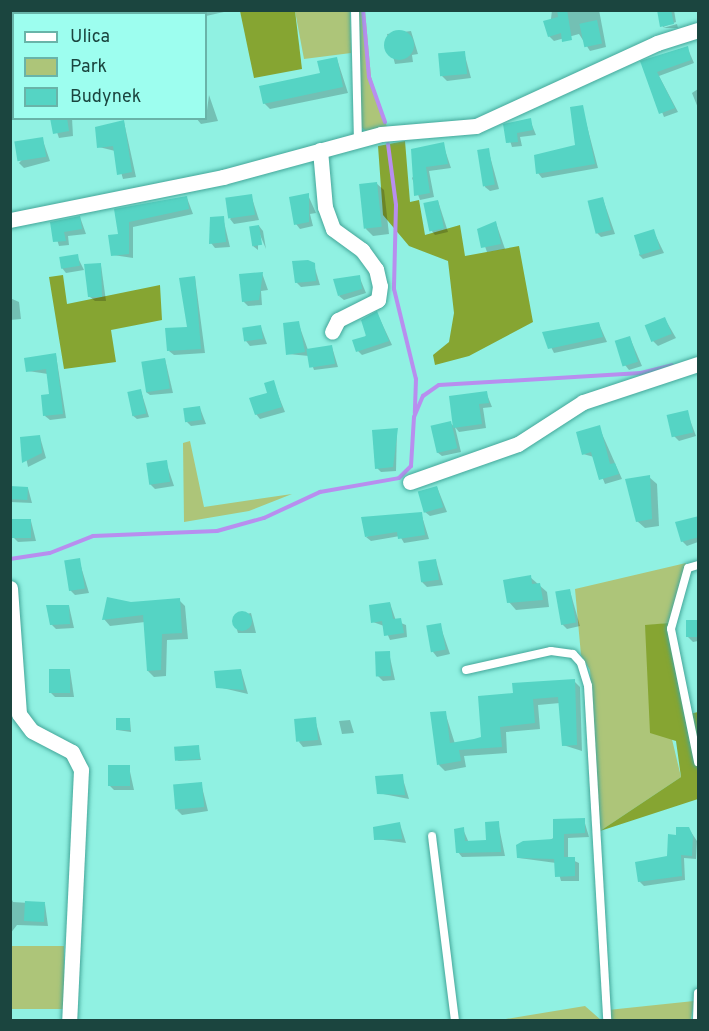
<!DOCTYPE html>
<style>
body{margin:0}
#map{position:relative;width:709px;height:1031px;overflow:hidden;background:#90f1e2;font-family:Overpass,sans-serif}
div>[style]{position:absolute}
.green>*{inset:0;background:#adc579;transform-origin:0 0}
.forest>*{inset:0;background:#86a532}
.shadow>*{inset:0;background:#0003}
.stream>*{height:4px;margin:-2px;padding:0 2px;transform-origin:2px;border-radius:2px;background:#b88eef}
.building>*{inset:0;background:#55d4c4;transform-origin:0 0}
.round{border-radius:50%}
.roads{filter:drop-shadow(0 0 2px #43a699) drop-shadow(0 0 2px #43a699)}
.service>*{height:8px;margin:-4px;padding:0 4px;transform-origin:4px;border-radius:4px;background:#fff}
.minor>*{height:15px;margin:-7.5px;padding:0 7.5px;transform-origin:7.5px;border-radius:7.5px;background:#fff}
span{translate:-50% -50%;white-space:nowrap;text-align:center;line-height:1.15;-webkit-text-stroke:6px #9dfeef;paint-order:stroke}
.frame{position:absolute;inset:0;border:12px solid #1b453f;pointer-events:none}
.legend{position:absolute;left:12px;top:12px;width:195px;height:108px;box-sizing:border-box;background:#9dfeef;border:2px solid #69b4a9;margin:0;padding:8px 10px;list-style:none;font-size:18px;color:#1b453f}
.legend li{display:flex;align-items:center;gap:12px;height:30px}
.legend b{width:30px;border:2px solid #69b4a9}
</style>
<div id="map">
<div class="green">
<i style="clip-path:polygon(295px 11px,350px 11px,351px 53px,304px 59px)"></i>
<i style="clip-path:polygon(359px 11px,365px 11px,371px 77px,387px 127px,366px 131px,361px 127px)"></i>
<i style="clip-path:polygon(190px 441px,204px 507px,292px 494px,249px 511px,184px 522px,183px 443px)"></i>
<i style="clip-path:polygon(686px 563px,669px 623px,645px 626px,681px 777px,600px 831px,590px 670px,581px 655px,575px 589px)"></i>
<i style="left:64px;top:946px;width:63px;height:54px;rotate:90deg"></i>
<i style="clip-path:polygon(694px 1001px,691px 1019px,610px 1020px,608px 1010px)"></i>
<i style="clip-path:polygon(585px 1006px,601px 1020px,500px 1020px)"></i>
</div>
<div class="forest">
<i style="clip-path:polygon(240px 11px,295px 11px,302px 69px,254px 78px)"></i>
<i style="clip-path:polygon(405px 141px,410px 202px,419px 200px,425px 235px,460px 225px,465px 256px,519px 246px,533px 322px,469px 356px,435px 365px,433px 355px,449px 342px,454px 313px,448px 261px,409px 246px,383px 215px,378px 146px)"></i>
<i style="clip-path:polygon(63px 275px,67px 304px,160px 285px,162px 320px,111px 330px,116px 362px,64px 369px,49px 277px)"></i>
<i style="clip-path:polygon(669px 623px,685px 715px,698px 712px,698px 799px,600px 831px,681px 777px,676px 741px,650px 733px,645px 625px)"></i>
</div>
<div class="shadow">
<i style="clip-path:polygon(201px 10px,223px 10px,224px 12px,206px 16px)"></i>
<i style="clip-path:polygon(552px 10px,599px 10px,606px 47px,590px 51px,579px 34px,554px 41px,549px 36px)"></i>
<i style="clip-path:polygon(658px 10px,674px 10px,676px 22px,663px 27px)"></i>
<i style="clip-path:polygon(677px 24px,678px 28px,663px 28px)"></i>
<i style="clip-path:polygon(411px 31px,418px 54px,412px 55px,413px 62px,395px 64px,387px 34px)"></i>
<i style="clip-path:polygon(687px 47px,694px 63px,659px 76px,678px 112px,664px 117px,642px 62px)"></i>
<i style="clip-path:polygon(464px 52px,471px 78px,447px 81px,442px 76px)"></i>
<i style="clip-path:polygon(337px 59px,348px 93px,270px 109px,264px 103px,322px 74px)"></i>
<i style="clip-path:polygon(698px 89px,698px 108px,692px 93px)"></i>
<i style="clip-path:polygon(209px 95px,218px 121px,201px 124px,196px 118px,206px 118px)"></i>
<i style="clip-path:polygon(582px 107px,598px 168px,542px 178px,538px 173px,576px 146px)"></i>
<i style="clip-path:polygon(52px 118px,72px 118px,73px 136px,59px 138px)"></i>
<i style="clip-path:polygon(530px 120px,536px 135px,520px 137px,522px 146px,512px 147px,505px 125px)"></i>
<i style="clip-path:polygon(124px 122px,136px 177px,123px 179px,115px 151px,99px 147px)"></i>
<i style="clip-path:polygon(42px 138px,50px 161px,24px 168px,19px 163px)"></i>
<i style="clip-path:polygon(443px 144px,451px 168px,429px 171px,434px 197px,420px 200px,412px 178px)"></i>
<i style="clip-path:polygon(488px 149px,499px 189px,490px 191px,485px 187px)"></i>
<i style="clip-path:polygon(376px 183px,384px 190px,389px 234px,373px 236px,366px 229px)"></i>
<i style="clip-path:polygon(251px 195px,259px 220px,234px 224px,230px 219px)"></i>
<i style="clip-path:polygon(308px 195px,316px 213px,310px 214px,313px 226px,300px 229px,296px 224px)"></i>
<i style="clip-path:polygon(187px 198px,193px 214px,133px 227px,133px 258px,113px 255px,119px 235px,116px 210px)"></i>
<i style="clip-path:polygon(603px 199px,615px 234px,601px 237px,597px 233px)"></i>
<i style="clip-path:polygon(438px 201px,448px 232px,435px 235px,431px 230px)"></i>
<i style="clip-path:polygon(80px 217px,86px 234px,68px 236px,69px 245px,59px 246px,52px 223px)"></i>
<i style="clip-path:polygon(223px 218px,230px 247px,215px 248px,211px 243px)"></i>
<i style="clip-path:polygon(496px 223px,505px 249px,487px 252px,479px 230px)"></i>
<i style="clip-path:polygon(259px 226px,263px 231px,266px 249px,258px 230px,258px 250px,253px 246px)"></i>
<i style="clip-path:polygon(653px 230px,664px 253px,643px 259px,639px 255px)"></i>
<i style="clip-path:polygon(77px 256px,84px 270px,66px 273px,62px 268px)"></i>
<i style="clip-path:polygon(101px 265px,106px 301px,95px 301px,90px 297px)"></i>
<i style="clip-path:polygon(314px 265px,320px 285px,301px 287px,296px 282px)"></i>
<i style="clip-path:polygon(262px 273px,268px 290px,261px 291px,262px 305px,248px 306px,243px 301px)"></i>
<i style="clip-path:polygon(359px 276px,366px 293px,344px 300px,339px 296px)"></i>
<i style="clip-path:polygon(195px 277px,205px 353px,174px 355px,169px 351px,189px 328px)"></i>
<i style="clip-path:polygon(10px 298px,19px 302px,21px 319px,10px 320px)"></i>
<i style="clip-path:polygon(377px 313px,392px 345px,362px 355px,358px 351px)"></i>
<i style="clip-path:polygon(665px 319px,676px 338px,658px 346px,653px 341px)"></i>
<i style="clip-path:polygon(298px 322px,308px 350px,332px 347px,338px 367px,314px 370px,309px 356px,288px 354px)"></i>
<i style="clip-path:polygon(599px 324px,607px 342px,554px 353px,544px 333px)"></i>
<i style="clip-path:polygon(261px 327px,267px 344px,250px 346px,246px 341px)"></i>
<i style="clip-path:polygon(630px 338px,642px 366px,629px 370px,625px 365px)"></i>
<i style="clip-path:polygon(56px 355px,66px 418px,50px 420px,45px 416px,51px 396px,48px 374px,28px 371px)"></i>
<i style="clip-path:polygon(165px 359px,173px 393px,150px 395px,146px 392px)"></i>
<i style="clip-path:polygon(273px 382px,285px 412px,260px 419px,256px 414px)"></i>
<i style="clip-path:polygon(141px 391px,149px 417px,137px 419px,132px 415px)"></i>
<i style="clip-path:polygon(486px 392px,492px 407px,483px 408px,486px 428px,459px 432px,455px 427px,461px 452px,442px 456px,437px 452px,450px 423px,455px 427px)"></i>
<i style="clip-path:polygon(200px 408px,206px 424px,191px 426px,186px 421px)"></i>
<i style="clip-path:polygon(687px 412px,696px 436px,679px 441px,674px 436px)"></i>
<i style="clip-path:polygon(599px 427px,622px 479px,605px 484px,594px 457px,583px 454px)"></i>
<i style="clip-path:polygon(397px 429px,396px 471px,381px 472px,377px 468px)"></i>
<i style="clip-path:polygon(40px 437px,46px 458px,28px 467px,22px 439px)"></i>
<i style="clip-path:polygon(166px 462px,174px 486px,155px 489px,150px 484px)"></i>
<i style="clip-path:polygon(649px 477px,657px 484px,659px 526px,645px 528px,637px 521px)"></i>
<i style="clip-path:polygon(437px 487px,447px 512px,430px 516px,425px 512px)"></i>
<i style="clip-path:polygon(10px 488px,28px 488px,32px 503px,10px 502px)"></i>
<i style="clip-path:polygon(421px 513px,429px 539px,404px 543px,400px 536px,371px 541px,366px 537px)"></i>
<i style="clip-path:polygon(698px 518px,698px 542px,687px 546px,682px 541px)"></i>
<i style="clip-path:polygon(31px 521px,36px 541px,18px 542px,13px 537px)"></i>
<i style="clip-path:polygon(79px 560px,89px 593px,75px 595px,70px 590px)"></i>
<i style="clip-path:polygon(436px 561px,443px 585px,427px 587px,422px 582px)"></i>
<i style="clip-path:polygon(530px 577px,547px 592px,549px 607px,516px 610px,509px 602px)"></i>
<i style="clip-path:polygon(570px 591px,580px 626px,567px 629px,562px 624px)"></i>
<i style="clip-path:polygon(179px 600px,185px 606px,188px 639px,167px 640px,166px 676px,154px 677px,148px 671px,145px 622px,110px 626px,104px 619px,131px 603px)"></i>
<i style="clip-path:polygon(390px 603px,396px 621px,406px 625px,407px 637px,390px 640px,384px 626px,373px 622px)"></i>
<i style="clip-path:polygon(69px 606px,74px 628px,56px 629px,51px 624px)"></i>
<i style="clip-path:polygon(251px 613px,256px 633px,238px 633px,233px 617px)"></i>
<i style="clip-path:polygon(698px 621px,698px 641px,693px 642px,688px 637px)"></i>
<i style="clip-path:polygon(440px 625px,450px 654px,437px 657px,433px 652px)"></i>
<i style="clip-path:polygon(389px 653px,395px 680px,383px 681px,378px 676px)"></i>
<i style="clip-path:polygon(70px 670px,74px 697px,55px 697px,50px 692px)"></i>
<i style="clip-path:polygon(241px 670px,248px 694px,218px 687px)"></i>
<i style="clip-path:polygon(574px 681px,580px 687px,582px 751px,563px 745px,560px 703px,538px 705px,540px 729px,506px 732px,507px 753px,464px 756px,466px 767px,445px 771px,439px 765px,445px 712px,455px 744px,482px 738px,515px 695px)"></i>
<i style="clip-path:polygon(315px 719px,322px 745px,303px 747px,299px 742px)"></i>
<i style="clip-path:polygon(130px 720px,131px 732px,117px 730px)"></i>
<i style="clip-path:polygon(350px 720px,354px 733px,342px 734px,339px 721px)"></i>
<i style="clip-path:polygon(198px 747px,201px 760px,177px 761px)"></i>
<i style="clip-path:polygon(129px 767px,134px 790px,114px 790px,109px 785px)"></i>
<i style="clip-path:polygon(402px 776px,409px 799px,378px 793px)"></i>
<i style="clip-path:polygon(201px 783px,208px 811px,182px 815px,177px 810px)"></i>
<i style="clip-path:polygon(584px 820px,589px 837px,568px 838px,568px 858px,579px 863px,579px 881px,561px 881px,556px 863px,519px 858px)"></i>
<i style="clip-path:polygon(498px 822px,505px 856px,462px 857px,458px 852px,463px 829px,469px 843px,488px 841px)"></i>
<i style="clip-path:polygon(400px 824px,406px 843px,376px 839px)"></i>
<i style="clip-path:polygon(689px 829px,697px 841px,696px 859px,684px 858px,685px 880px,644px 886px,639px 881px,668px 858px,677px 836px)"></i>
<i style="clip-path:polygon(10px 896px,13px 902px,45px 904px,48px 926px,17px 925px,10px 934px)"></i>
</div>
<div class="stream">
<i style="left:363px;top:10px;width:67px;rotate:84.9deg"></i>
<i style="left:369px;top:77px;width:48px;rotate:70.4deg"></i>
<i style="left:388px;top:144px;width:62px;rotate:82.5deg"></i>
<i style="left:396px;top:205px;width:84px;rotate:91.4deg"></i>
<i style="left:394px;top:289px;width:93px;rotate:76.3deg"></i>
<i style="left:416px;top:379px;width:34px;rotate:92deg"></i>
<i style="left:10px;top:559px;width:40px;rotate:-8.5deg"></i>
<i style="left:50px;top:553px;width:46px;rotate:-21.6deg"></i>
<i style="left:93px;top:536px;width:124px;rotate:-2.3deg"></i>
<i style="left:217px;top:531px;width:49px;rotate:-15.5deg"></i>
<i style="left:264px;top:518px;width:62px;rotate:-24.9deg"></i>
<i style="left:320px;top:492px;width:80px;rotate:-10deg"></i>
<i style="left:399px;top:478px;width:17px;rotate:-45deg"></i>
<i style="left:411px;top:466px;width:49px;rotate:-86.5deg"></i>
<i style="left:414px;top:417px;width:23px;rotate:-67deg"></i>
<i style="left:423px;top:396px;width:19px;rotate:-35deg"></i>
<i style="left:439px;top:385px;width:202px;rotate:-3.4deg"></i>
<i style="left:641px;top:373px;width:32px;rotate:-14deg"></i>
</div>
<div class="building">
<i style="clip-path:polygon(557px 10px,567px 10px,572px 40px,562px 42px,561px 33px,548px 37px,543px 21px,558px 17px)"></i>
<i style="clip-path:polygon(657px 10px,671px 10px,674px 24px,660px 27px)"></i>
<i style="left:597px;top:20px;width:24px;height:18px;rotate:78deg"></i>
<i class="round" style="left:384px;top:30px;width:30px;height:30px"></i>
<i style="clip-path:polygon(688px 46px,691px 60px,657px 72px,675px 108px,659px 114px,640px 61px)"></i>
<i style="left:465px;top:51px;width:23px;height:27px;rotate:85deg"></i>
<i style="clip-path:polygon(337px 57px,343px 87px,263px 104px,259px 86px,320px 73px,317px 61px)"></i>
<i style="clip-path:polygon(583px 105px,595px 164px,536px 174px,534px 155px,575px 145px,570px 107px)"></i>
<i style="clip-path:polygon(50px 118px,67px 118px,69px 131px,53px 134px)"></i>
<i style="clip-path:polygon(531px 118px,533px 130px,517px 133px,518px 142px,506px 143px,503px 124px)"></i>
<i style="clip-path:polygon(124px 120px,132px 172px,117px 175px,113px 146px,97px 148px,95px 127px)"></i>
<i style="left:43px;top:137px;width:20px;height:29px;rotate:81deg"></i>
<i style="clip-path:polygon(444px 142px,448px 164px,426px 167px,430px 193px,414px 196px,411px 149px)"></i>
<i style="left:489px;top:148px;width:37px;height:12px;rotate:81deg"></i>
<i style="left:377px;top:182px;width:45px;height:18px;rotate:84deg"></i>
<i style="clip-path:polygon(309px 193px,309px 222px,294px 225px,289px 197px)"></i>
<i style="left:252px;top:194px;width:21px;height:27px;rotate:82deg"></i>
<i style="clip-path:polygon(187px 196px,189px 209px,129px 222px,129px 254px,111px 256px,108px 235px,118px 234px,114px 209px)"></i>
<i style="left:603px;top:197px;width:34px;height:16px;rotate:76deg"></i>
<i style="left:438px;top:200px;width:29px;height:15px;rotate:78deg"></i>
<i style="clip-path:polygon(80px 216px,82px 229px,64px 232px,66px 241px,53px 242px,50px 222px)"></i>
<i style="clip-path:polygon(224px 216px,226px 242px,209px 244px,210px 217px)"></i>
<i style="clip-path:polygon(496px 221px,501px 244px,481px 248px,477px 229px)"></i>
<i style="left:259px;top:225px;width:20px;height:10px;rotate:81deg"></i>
<i style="left:654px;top:229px;width:21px;height:21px;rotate:73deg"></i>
<i style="left:78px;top:254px;width:12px;height:19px;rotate:81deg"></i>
<i style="clip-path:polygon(308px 260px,315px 263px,316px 281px,295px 283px,292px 261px)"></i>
<i style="clip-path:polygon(101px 263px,102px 297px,88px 297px,84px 264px)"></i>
<i style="clip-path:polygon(263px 272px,259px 300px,242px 302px,239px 274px)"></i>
<i style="clip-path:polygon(360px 275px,362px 289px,338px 296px,333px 279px)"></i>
<i style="clip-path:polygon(195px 276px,201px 349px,167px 351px,165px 328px,187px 327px,179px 278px)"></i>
<i style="clip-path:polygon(377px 311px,389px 341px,356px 352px,352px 340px,366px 336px,361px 320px)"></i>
<i style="left:665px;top:317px;width:18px;height:22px;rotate:68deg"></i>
<i style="clip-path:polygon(299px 321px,305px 352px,286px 355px,283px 323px)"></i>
<i style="clip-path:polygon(599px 322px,603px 337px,548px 349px,542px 332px)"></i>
<i style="left:261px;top:325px;width:14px;height:19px;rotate:82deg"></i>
<i style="left:630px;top:336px;width:27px;height:16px;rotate:73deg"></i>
<i style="left:332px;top:345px;width:19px;height:26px;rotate:81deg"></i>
<i style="clip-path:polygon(56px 353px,63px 414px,43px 416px,41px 395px,49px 394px,46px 369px,26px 372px,24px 358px)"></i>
<i style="left:165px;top:358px;width:31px;height:24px;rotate:81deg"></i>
<i style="clip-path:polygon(274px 380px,282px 407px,255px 415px,249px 398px,267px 393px,264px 383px)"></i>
<i style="left:141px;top:389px;width:25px;height:14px;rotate:78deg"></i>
<i style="clip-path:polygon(487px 391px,489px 403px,479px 404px,482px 424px,453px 428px,449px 396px)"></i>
<i style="left:200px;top:406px;width:14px;height:17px;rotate:82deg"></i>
<i style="left:688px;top:410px;width:23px;height:22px;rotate:77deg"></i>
<i style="left:451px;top:421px;width:28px;height:21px;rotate:77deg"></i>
<i style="clip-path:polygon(600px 425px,610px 464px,615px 463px,619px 474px,599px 480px,591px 452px,582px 455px,576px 432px)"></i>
<i style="clip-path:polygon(398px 428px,393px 467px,375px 469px,372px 430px)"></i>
<i style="clip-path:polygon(40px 435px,42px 453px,22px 463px,20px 437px)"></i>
<i style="left:167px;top:460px;width:22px;height:21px;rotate:82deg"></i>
<i style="clip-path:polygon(650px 475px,652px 519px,636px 522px,625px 479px)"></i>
<i style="left:10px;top:486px;width:18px;height:13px;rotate:3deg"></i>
<i style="left:437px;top:486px;width:22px;height:20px;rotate:74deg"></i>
<i style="clip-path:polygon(422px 512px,425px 535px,398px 539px,397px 532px,365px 537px,361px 517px)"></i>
<i style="clip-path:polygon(699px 516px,699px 537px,681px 542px,675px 522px)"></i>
<i style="left:11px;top:519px;width:20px;height:19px"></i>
<i style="left:80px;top:558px;width:31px;height:16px;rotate:81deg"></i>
<i style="left:436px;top:559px;width:21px;height:18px;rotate:82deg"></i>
<i style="clip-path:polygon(531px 575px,532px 584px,540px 583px,543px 600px,507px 603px,503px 580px)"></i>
<i style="left:570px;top:589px;width:34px;height:15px;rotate:80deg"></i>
<i style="clip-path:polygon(107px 597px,131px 602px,180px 598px,182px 633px,162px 634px,161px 670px,147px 671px,143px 615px,102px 620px)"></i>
<i style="clip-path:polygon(390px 602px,393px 619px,401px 618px,404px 633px,384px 636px,382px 621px,371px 623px,369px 605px)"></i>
<i style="clip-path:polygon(46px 605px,69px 605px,70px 624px,50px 625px)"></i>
<i class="round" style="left:232px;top:611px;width:20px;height:20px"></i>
<i style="left:699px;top:620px;width:17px;height:13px;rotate:90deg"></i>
<i style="left:441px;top:623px;width:27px;height:15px;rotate:80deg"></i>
<i style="left:390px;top:651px;width:25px;height:15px;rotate:88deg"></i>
<i style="left:49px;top:669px;width:21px;height:24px"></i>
<i style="clip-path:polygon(241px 669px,244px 690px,216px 688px,214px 671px)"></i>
<i style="clip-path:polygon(575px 679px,577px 745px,562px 746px,558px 697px,533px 699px,535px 723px,500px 727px,502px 747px,459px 750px,461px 761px,437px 765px,430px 712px,446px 711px,450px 743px,474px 739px,481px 737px,478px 696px,513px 693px,512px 683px)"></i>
<i style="left:316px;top:717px;width:23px;height:22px;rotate:85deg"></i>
<i style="left:116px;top:718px;width:14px;height:12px"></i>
<i style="left:199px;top:745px;width:14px;height:25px;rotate:86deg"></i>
<i style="left:108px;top:765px;width:22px;height:21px"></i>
<i style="clip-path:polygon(403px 774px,405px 795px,377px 794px,375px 776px)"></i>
<i style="left:202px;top:782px;width:25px;height:29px;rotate:85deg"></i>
<i style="clip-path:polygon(585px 818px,585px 833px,564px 834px,564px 857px,575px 857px,575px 876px,555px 877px,554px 859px,517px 858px,516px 845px,523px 841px,553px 839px,553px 819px)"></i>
<i style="clip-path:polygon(499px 821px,501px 852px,456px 853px,454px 829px,464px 827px,465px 841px,486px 840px,485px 822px)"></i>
<i style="clip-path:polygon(400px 822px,402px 839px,374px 840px,373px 827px)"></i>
<i style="clip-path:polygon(676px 827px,689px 827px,693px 836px,692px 856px,681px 855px,682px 876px,638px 882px,635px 862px,667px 856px,668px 834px,676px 835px)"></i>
<i style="left:25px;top:901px;width:20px;height:20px;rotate:3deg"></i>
</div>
<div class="roads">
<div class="service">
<i style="left:355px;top:10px;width:130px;rotate:88.7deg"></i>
<i style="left:698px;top:565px;width:10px;rotate:163deg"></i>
<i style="left:688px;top:568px;width:63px;rotate:105.6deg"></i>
<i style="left:671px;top:629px;width:136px;rotate:78.5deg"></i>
<i style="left:466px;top:670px;width:87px;rotate:-12.6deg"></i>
<i style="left:551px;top:651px;width:22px;rotate:8deg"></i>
<i style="left:573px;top:654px;width:12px;rotate:48deg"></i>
<i style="left:581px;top:663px;width:24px;rotate:73deg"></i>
<i style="left:588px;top:686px;width:335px;rotate:86.7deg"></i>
<i style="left:432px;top:836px;width:185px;rotate:82.9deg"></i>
<i style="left:697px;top:1020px;width:27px;rotate:-88deg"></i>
</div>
<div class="minor">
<i style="left:320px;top:150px;width:57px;rotate:85deg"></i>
<i style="left:325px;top:207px;width:23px;rotate:70deg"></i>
<i style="left:333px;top:229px;width:36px;rotate:36deg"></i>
<i style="left:362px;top:250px;width:24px;rotate:54deg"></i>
<i style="left:376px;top:269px;width:17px;rotate:77deg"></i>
<i style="left:380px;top:286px;width:14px;rotate:98deg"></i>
<i style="left:378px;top:300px;width:45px;rotate:153.4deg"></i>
<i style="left:338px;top:320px;width:13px;rotate:117deg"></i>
<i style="left:10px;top:220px;width:217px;rotate:-11.4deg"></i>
<i style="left:223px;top:177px;width:164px;rotate:-15.2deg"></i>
<i style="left:381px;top:134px;width:95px;rotate:-4.8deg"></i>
<i style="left:476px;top:126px;width:199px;rotate:-24.6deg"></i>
<i style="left:657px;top:43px;width:43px;rotate:-17.6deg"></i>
<i style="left:410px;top:482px;width:114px;rotate:-19.4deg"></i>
<i style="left:518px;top:444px;width:77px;rotate:-32.9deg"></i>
<i style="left:583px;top:402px;width:121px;rotate:-18.3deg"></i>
<i style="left:10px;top:588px;width:126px;rotate:85.9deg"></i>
<i style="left:19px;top:714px;width:21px;rotate:53deg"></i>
<i style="left:32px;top:731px;width:45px;rotate:27.7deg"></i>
<i style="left:72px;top:752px;width:20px;rotate:63deg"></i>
<i style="left:81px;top:770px;width:250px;rotate:92.7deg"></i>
</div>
</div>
<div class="frame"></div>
<ul class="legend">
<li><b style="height:8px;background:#fff"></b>Ulica</li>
<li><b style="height:16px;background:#adc579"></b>Park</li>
<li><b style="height:16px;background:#55d4c4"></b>Budynek</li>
</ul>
</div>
